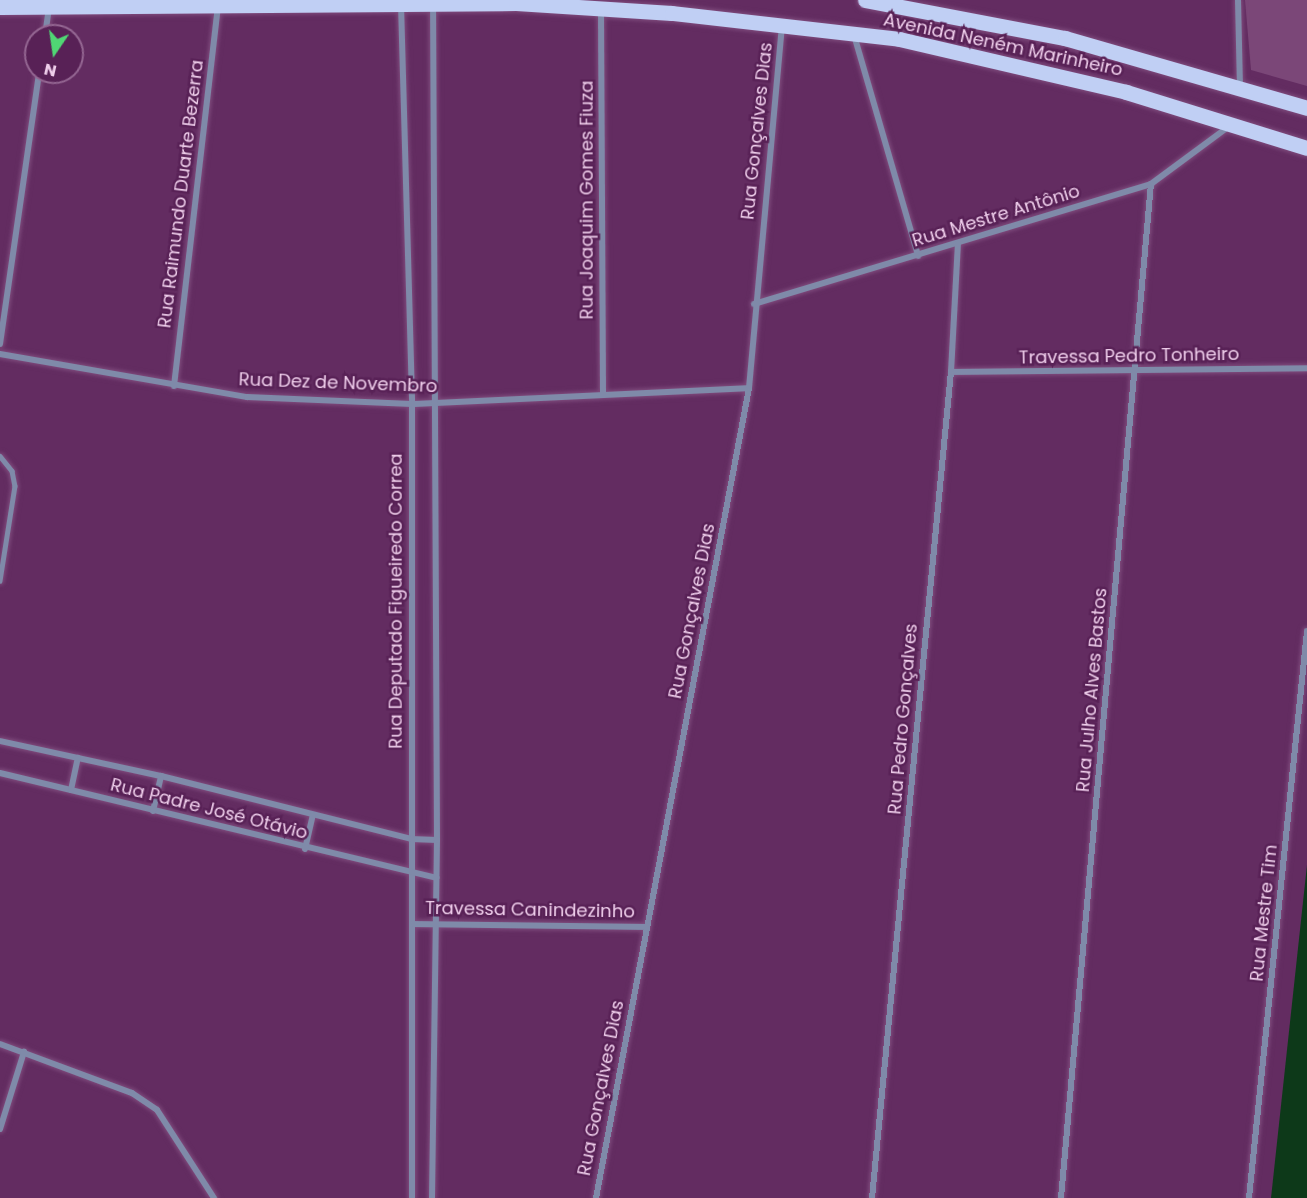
<!DOCTYPE html>
<meta charset="utf-8">
<style>
body{margin:0}
#map{position:relative;width:1307px;height:1198px;overflow:hidden;background:#632c61;font-family:Poppins,sans-serif}
div>[style]{position:absolute}
.green>*{inset:0;background:#7b4778}
.water>*{inset:0;background:#0d3919}
.roads{filter:drop-shadow(0 0 2px #7f4c7d) drop-shadow(0 0 2px #7f4c7d)}
.lane>*{height:4.5px;margin:-2.25px;padding:0 2.25px;transform-origin:2.25px;border-radius:2.25px;background:#7f8aa9}
.street>*{height:6px;margin:-3px;padding:0 3px;transform-origin:3px;border-radius:3px;background:#7f8aa9}
.primary>*{height:15px;margin:-7.5px;padding:0 7.5px;transform-origin:7.5px;border-radius:7.5px;background:#c0cff4}
span{translate:-50% -50%;white-space:nowrap;text-align:center;line-height:1.15;-webkit-text-stroke:5px #582156;paint-order:stroke}
.street-label{font-size:18px;color:#efceeb}
.north{position:absolute;left:24px;top:24px;width:60px;height:60px;box-sizing:border-box;background:#582156;border:2px solid #946692;border-radius:50%;rotate:193deg;font-size:16px;font-weight:700;line-height:24px;text-align:center;color:#efceeb}
.north::after{content:'';display:block;margin:auto;width:21px;height:27px;background:#50d674;clip-path:polygon(50% 0,100% 100%,50% 72%,0 100%)}
</style>
<div id="map">
<div class="green">
<i style="clip-path:polygon(1245px 0,1307px 0,1307px 86px,1251px 70px)"></i>
</div>
<div class="water">
<i style="clip-path:polygon(1307px 865px,1307px 1198px,1271px 1198px)"></i>
</div>
<div class="roads">
<div class="lane">
<i style="left:0;top:456px;width:19px;rotate:51deg"></i>
<i style="left:12px;top:471px;width:15px;rotate:79deg"></i>
<i style="left:15px;top:486px;width:96px;rotate:99deg"></i>
</div>
<div class="street">
<i style="left:1238px;top:0;width:87px;rotate:88.7deg"></i>
<i style="left:401px;top:4px;width:400px;rotate:88.4deg"></i>
<i style="left:412px;top:404px;width:794px;rotate:90deg"></i>
<i style="left:601px;top:10px;width:383px;rotate:89.7deg"></i>
<i style="left:854px;top:35px;width:230px;rotate:73.8deg"></i>
<i style="left:45px;top:36px;width:29px;rotate:-82deg"></i>
<i style="left:754px;top:304px;width:415px;rotate:-16.8deg"></i>
<i style="left:1151px;top:184px;width:96px;rotate:-36.5deg"></i>
<i style="left:0;top:344px;width:275px;rotate:-81.8deg"></i>
<i style="left:0;top:354px;width:251px;rotate:9.9deg"></i>
<i style="left:247px;top:397px;width:165px;rotate:2.4deg"></i>
<i style="left:412px;top:404px;width:337px;rotate:-2.7deg"></i>
<i style="left:951px;top:372px;width:356px;rotate:-0.6deg"></i>
<i style="left:174px;top:386px;width:383px;rotate:-83.4deg"></i>
<i style="left:0;top:741px;width:165px;rotate:12.3deg"></i>
<i style="left:161px;top:776px;width:258px;rotate:14.1deg"></i>
<i style="left:411px;top:839px;width:26px;rotate:2deg"></i>
<i style="left:0;top:773px;width:449px;rotate:13.5deg"></i>
<i style="left:71px;top:790px;width:33px;rotate:-78deg"></i>
<i style="left:153px;top:811px;width:36px;rotate:-77deg"></i>
<i style="left:305px;top:849px;width:35px;rotate:-77deg"></i>
<i style="left:413px;top:924px;width:234px;rotate:0.7deg"></i>
<i style="left:0;top:1044px;width:141px;rotate:20.4deg"></i>
<i style="left:132px;top:1093px;width:30px;rotate:34deg"></i>
<i style="left:157px;top:1110px;width:105px;rotate:57.1deg"></i>
<i style="left:0;top:1129px;width:81px;rotate:-72.7deg"></i>
<i style="left:432px;top:1198px;width:358px;rotate:-89.2deg"></i>
<i style="left:437px;top:840px;width:834px;rotate:-90.27deg"></i>
<i style="left:596px;top:1198px;width:824px;rotate:-79.3deg"></i>
<i style="left:749px;top:388px;width:364px;rotate:-84.8deg"></i>
<i style="left:872px;top:1198px;width:830px;rotate:-84.54deg"></i>
<i style="left:951px;top:372px;width:129px;rotate:-86.9deg"></i>
<i style="left:1061px;top:1198px;width:1018px;rotate:-84.93deg"></i>
<i style="left:1249px;top:1198px;width:570px;rotate:-84.16deg"></i>
</div>
<div class="primary">
<i style="left:865px;top:0;width:204px;rotate:10.8deg"></i>
<i style="left:1065px;top:38px;width:252px;rotate:16.1deg"></i>
<i style="left:0;top:7px;width:516px;rotate:-0.44deg"></i>
<i style="left:516px;top:3px;width:156px;rotate:3.7deg"></i>
<i style="left:672px;top:13px;width:228px;rotate:6.5deg"></i>
<i style="left:899px;top:39px;width:233px;rotate:13.1deg"></i>
<i style="left:1126px;top:92px;width:189px;rotate:17.2deg"></i>
</div>
</div>
<div class="street-label">
<span style="left:1003px;top:45px;rotate:12deg">Avenida Neném Marinheiro</span>
<span style="left:757px;top:131px;rotate:-84deg">Rua Gonçalves Dias</span>
<span style="left:181px;top:194px;rotate:-83deg">Rua Raimundo Duarte Bezerra</span>
<span style="left:587px;top:200px;rotate:-90deg">Rua Joaquim Gomes Fiuza</span>
<span style="left:996px;top:216px;rotate:-17deg">Rua Mestre Antônio</span>
<span style="left:1129px;top:356px;rotate:-1deg">Travessa Pedro Tonheiro</span>
<span style="left:338px;top:383px;rotate:2deg">Rua Dez de Novembro</span>
<span style="left:396px;top:601px;rotate:-90deg">Rua Deputado Figueiredo Correa</span>
<span style="left:692px;top:611px;rotate:-79deg">Rua Gonçalves Dias</span>
<span style="left:1092px;top:690px;rotate:-85deg">Rua Julho Alves Bastos</span>
<span style="left:903px;top:719px;rotate:-85deg">Rua Pedro Gonçalves</span>
<span style="left:209px;top:809px;rotate:14deg">Rua Padre José Otávio</span>
<span style="left:530px;top:910px;rotate:1deg">Travessa Canindezinho</span>
<span style="left:1264px;top:913px;rotate:-84deg">Rua Mestre Tim</span>
<span style="left:601px;top:1088px;rotate:-79deg">Rua Gonçalves Dias</span>
</div>
<div class="north">N</div>
</div>
